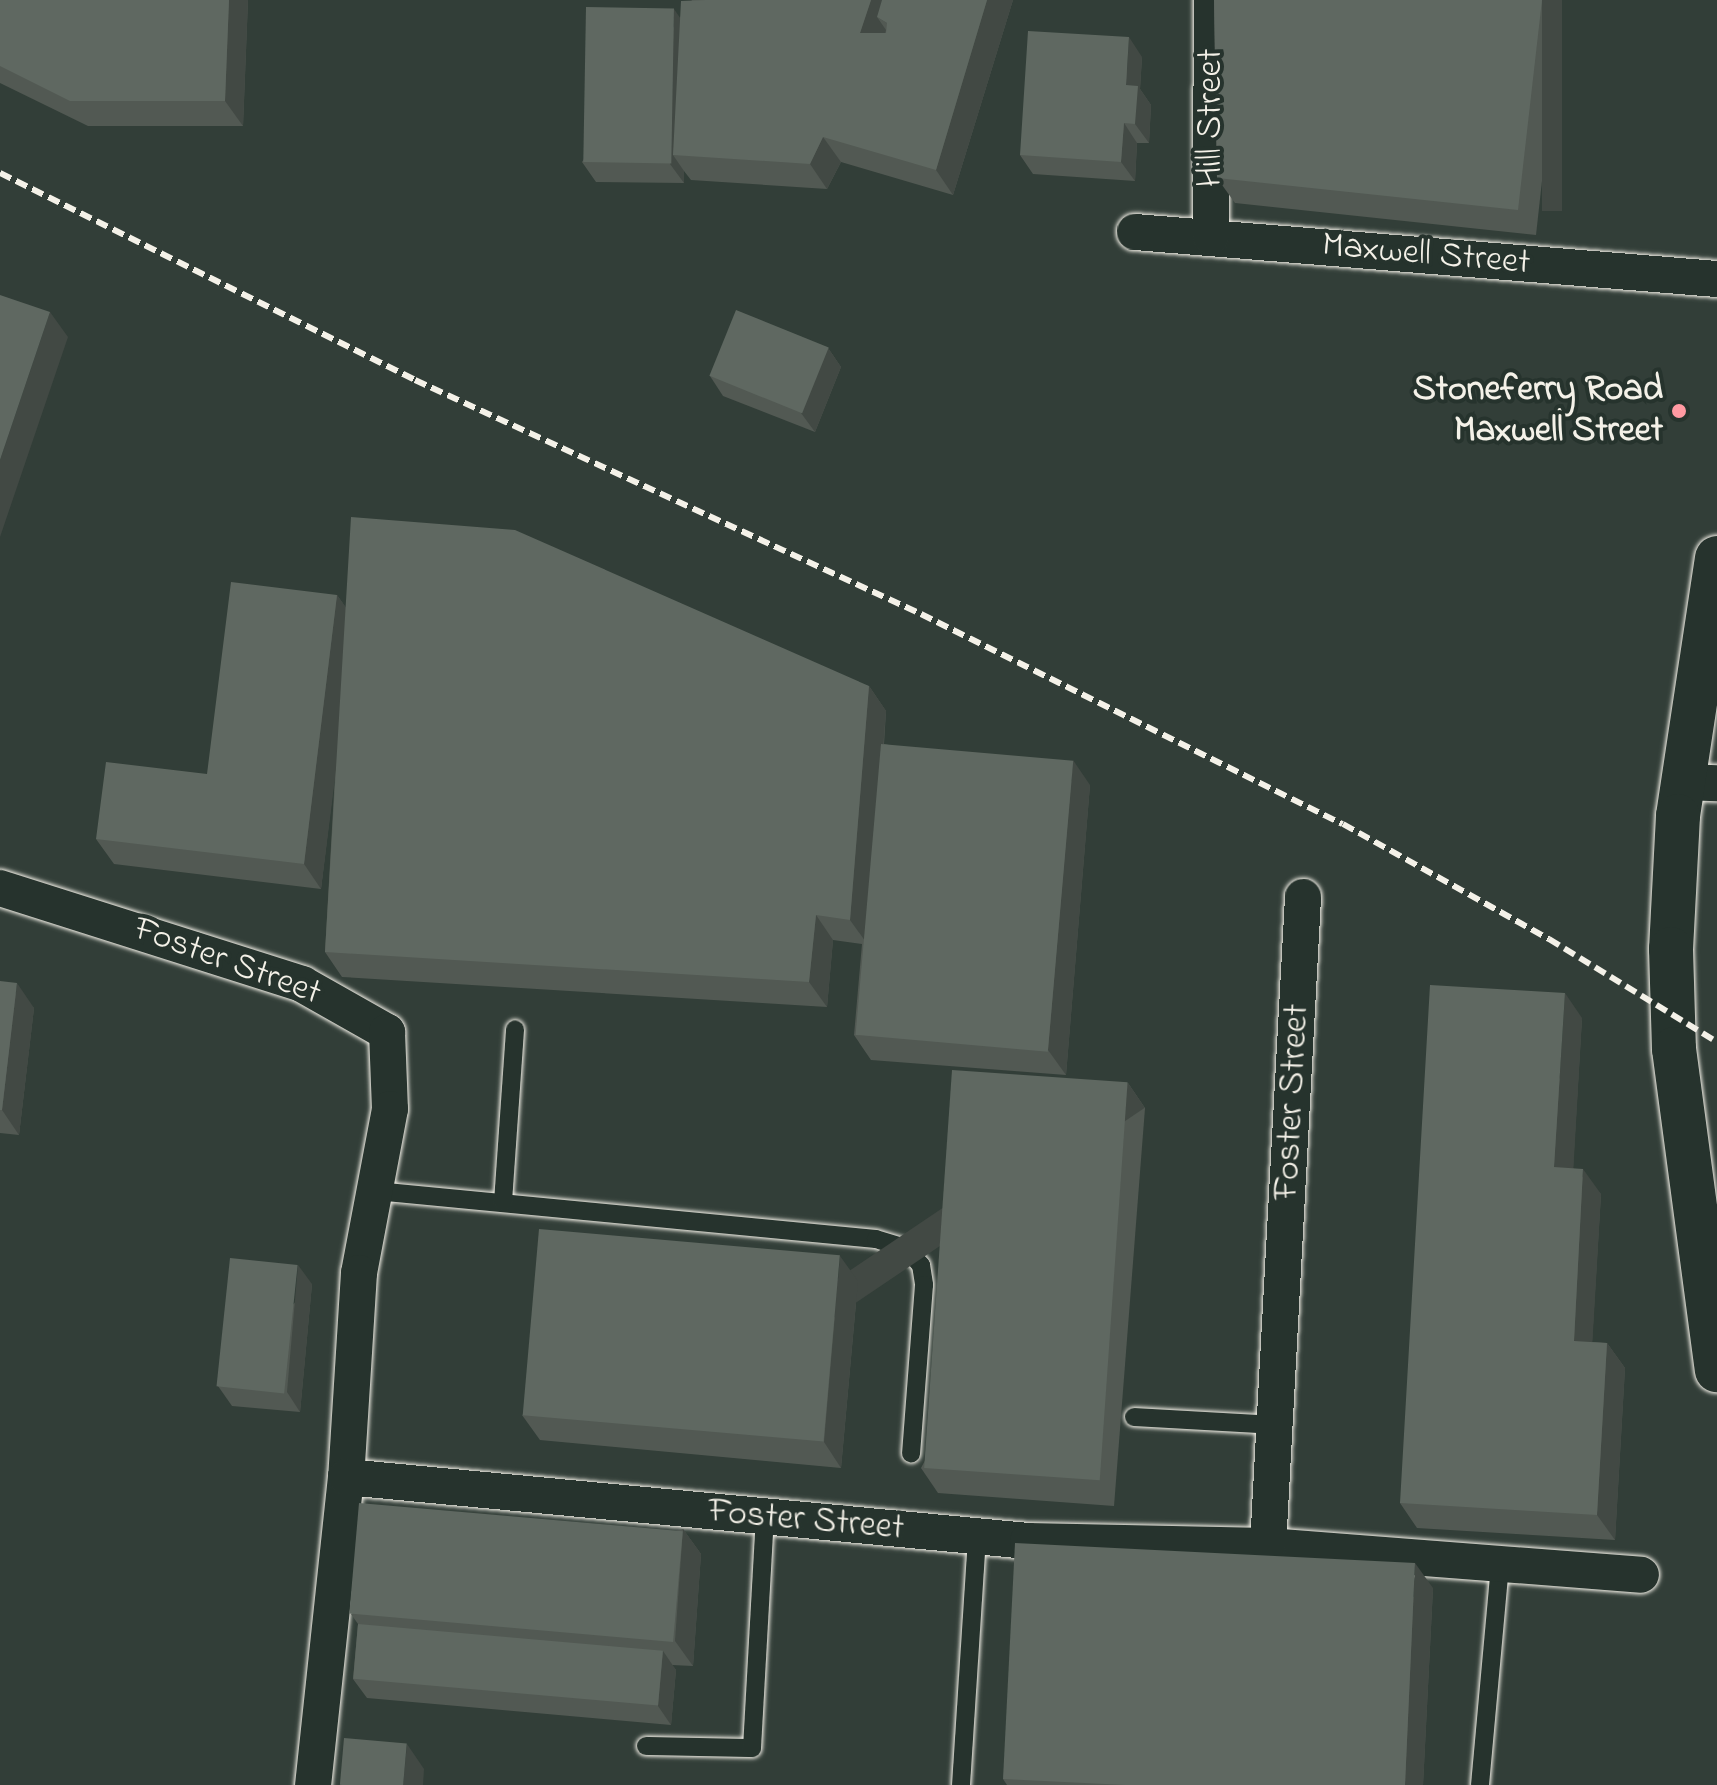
<!DOCTYPE html>
<style>
body{margin:0}
#map{position:relative;width:1717px;height:1785px;overflow:hidden;background:#323e38;font-family:"Indie Flower",sans-serif}
div>[style]{position:absolute}
.roads{filter:drop-shadow(0 0 2px #f4f1e8) drop-shadow(0 0 2px #f4f1e8)}
.service>*{height:18px;margin:-9px;padding:0 9px;transform-origin:9px;border-radius:9px;background:#26332d}
.minor>*{height:36px;margin:-18px;padding:0 18px;transform-origin:18px;border-radius:18px;background:#26332d}
.trunk>*{height:44px;margin:-22px;padding:0 22px;transform-origin:22px;border-radius:22px;background:#26332d}
.rail>*{height:6px;margin-top:-3px;transform-origin:0;background:repeating-linear-gradient(90deg,#f4f1e8 0 12px,transparent 0 18px)}
.wall>*{inset:0;background:#525953}
.shaded-wall>*{inset:0;background:#424944;transform-origin:0 0}
.building>*{inset:0;background:#5f6861;transform-origin:0 0}
.dots>*{width:22px;height:22px;translate:-50% -50%;box-sizing:border-box;border:4px solid #26332d;border-radius:50%}
span{translate:-50% -50%;white-space:nowrap;text-align:center;line-height:1.15;-webkit-text-stroke:8px #26332d;paint-order:stroke}
.street-label{font-size:36px;color:#f4f1e8}
.poi-label{font-size:36px;color:#f4f1e8;font-weight:700}
.right{translate:-100% -50%;text-align:right}
</style>
<div id="map">
<div class="roads">
<div class="service">
<i style="left:376px;top:1191px;width:502px;rotate:5.48deg"></i>
<i style="left:876px;top:1239px;width:31px;rotate:17deg"></i>
<i style="left:906px;top:1248px;width:23px;rotate:49deg"></i>
<i style="left:921px;top:1265px;width:20px;rotate:81deg"></i>
<i style="left:924px;top:1285px;width:169px;rotate:94.4deg"></i>
<i style="left:503px;top:1202px;width:173px;rotate:-86deg"></i>
<i style="left:1134px;top:1417px;width:142px;rotate:3.2deg"></i>
<i style="left:646px;top:1746px;width:106px;rotate:1.1deg"></i>
<i style="left:752px;top:1748px;width:231px;rotate:-86.8deg"></i>
<i style="left:961px;top:1785px;width:249px;rotate:-86.3deg"></i>
<i style="left:1480px;top:1785px;width:222px;rotate:-84.8deg"></i>
</div>
<div class="minor">
<i style="left:1135px;top:232px;width:584px;rotate:4.62deg"></i>
<i style="left:1211px;top:237px;width:237px;rotate:-89.8deg"></i>
<i style="left:1684px;top:782px;width:33px;rotate:2deg"></i>
<i style="left:0;top:888px;width:317px;rotate:17.6deg"></i>
<i style="left:302px;top:984px;width:98px;rotate:29.5deg"></i>
<i style="left:387px;top:1032px;width:77px;rotate:87.8deg"></i>
<i style="left:390px;top:1109px;width:167px;rotate:100.7deg"></i>
<i style="left:359px;top:1273px;width:204px;rotate:93.6deg"></i>
<i style="left:346px;top:1477px;width:310px;rotate:96.1deg"></i>
<i style="left:346px;top:1477px;width:685px;rotate:5.36deg"></i>
<i style="left:1028px;top:1541px;width:240px;rotate:1.2deg"></i>
<i style="left:1268px;top:1546px;width:374px;rotate:4.4deg"></i>
<i style="left:1268px;top:1546px;width:650px;rotate:-86.91deg"></i>
</div>
<div class="trunk">
<i style="left:1717px;top:558px;width:261px;rotate:98.6deg"></i>
<i style="left:1678px;top:816px;width:133px;rotate:93deg"></i>
<i style="left:1671px;top:949px;width:100px;rotate:88.3deg"></i>
<i style="left:1674px;top:1049px;width:324px;rotate:82.4deg"></i>
</div>
</div>
<div class="rail">
<i style="left:0;top:173px;width:464px;rotate:26.5deg"></i>
<i style="left:415px;top:380px;width:557px;rotate:24.82deg"></i>
<i style="left:921px;top:614px;width:471px;rotate:26.5deg"></i>
<i style="left:1343px;top:824px;width:236px;rotate:29.2deg"></i>
<i style="left:1549px;top:939px;width:197px;rotate:31.5deg"></i>
</div>
<div class="wall">
<i style="clip-path:polygon(0 0,248px 0,243px 126px,88px 126px,0 83px)"></i>
<i style="clip-path:polygon(692px 0,1013px 0,953px 195px,841px 162px,827px 189px,691px 180px,684px 171px,684px 183px,596px 182px,582px 162px)"></i>
<i style="clip-path:polygon(1214px 0,1562px 0,1536px 235px,1235px 203px,1217px 178px)"></i>
<i style="clip-path:polygon(1142px 57px,1140px 89px,1151px 105px,1149px 143px,1137px 143px,1135px 181px,1033px 174px,1020px 155px)"></i>
<i style="clip-path:polygon(828px 348px,841px 367px,815px 432px,723px 396px,710px 376px)"></i>
<i style="clip-path:polygon(337px 595px,346px 608px,869px 686px,886px 711px,884px 744px,1090px 785px,1066px 1075px,871px 1060px,854px 1035px,862px 944px,833px 940px,827px 1007px,342px 977px,325px 952px,335px 774px,321px 889px,114px 864px,96px 839px,207px 774px)"></i>
<i style="clip-path:polygon(0 981px,34px 1008px,19px 1135px,0 1133px)"></i>
<i style="clip-path:polygon(1582px 1018px,1573px 1168px,1601px 1194px,1592px 1342px,1607px 1343px,1625px 1368px,1615px 1540px,1417px 1528px,1400px 1503px)"></i>
<i style="clip-path:polygon(1128px 1083px,1145px 1108px,1114px 1506px,938px 1493px,921px 1468px)"></i>
<i style="clip-path:polygon(858px 1281px,841px 1468px,540px 1440px,522px 1415px)"></i>
<i style="clip-path:polygon(312px 1284px,300px 1412px,232px 1406px,218px 1386px)"></i>
<i style="clip-path:polygon(683px 1529px,701px 1554px,693px 1666px,672px 1665px,676px 1670px,671px 1725px,367px 1698px,353px 1679px,358px 1624px,351px 1614px)"></i>
<i style="clip-path:polygon(1433px 1588px,1423px 1785px,1007px 1785px,1003px 1779px)"></i>
</div>
<div class="shaded-wall">
<i style="clip-path:polygon(229px 0,248px 0,243px 126px,225px 101px)"></i>
<i style="clip-path:polygon(871px 0,896px 0,887px 23px,877px 17px,886px 30px,878px 58px,860px 33px)"></i>
<i style="clip-path:polygon(987px 0,1013px 0,953px 195px,936px 170px)"></i>
<i style="left:1542px;top:0;width:20px;height:211px"></i>
<i style="clip-path:polygon(674px 9px,687px 28px,673px 155px,684px 171px,684px 183px,670px 164px)"></i>
<i style="clip-path:polygon(1129px 37px,1142px 57px,1140px 89px,1151px 105px,1149px 143px,1135px 124px,1126px 85px)"></i>
<i style="clip-path:polygon(1124px 123px,1137px 143px,1135px 181px,1121px 162px)"></i>
<i style="clip-path:polygon(823px 137px,841px 162px,827px 189px,810px 164px)"></i>
<i style="clip-path:polygon(50px 312px,68px 337px,0 537px,0 460px)"></i>
<i style="clip-path:polygon(828px 348px,841px 367px,815px 432px,801px 413px)"></i>
<i style="clip-path:polygon(337px 595px,355px 620px,321px 889px,304px 864px)"></i>
<i style="clip-path:polygon(869px 686px,886px 711px,868px 945px,850px 920px)"></i>
<i style="clip-path:polygon(1073px 760px,1090px 785px,1066px 1075px,1048px 1050px)"></i>
<i style="clip-path:polygon(816px 915px,833px 940px,827px 1007px,809px 982px)"></i>
<i style="clip-path:polygon(17px 983px,34px 1008px,19px 1135px,2px 1110px)"></i>
<i style="clip-path:polygon(1565px 993px,1582px 1018px,1572px 1192px,1554px 1167px)"></i>
<i style="left:1128px;top:1083px;width:30px;height:399px;rotate:56deg"></i>
<i style="clip-path:polygon(1583px 1169px,1601px 1194px,1591px 1366px,1574px 1341px)"></i>
<i style="clip-path:polygon(840px 1256px,858px 1281px,841px 1468px,824px 1442px)"></i>
<i style="clip-path:polygon(298px 1265px,312px 1284px,300px 1412px,287px 1392px)"></i>
<i style="clip-path:polygon(1607px 1343px,1625px 1368px,1615px 1540px,1597px 1515px)"></i>
<i style="clip-path:polygon(683px 1529px,701px 1554px,693px 1666px,675px 1641px)"></i>
<i style="clip-path:polygon(1415px 1563px,1433px 1588px,1423px 1785px,1405px 1785px)"></i>
<i style="clip-path:polygon(663px 1651px,676px 1670px,671px 1725px,658px 1706px)"></i>
<i style="clip-path:polygon(407px 1744px,424px 1769px,423px 1785px,403px 1785px)"></i>
</div>
<div class="building">
<i style="clip-path:polygon(0 0,229px 0,225px 101px,70px 101px,0 66px)"></i>
<i style="clip-path:polygon(706px 0,871px 0,860px 33px,886px 33px,887px 23px,877px 17px,882px 0,987px 0,936px 170px,823px 137px,810px 164px,673px 155px,681px 1px)"></i>
<i style="clip-path:polygon(1214px 0,1542px 0,1518px 210px,1217px 178px)"></i>
<i style="left:586px;top:7px;width:88px;height:155px;rotate:1deg"></i>
<i style="clip-path:polygon(1028px 31px,1129px 37px,1126px 85px,1138px 86px,1135px 124px,1124px 123px,1121px 162px,1020px 155px)"></i>
<i style="clip-path:polygon(0 295px,50px 312px,0 460px)"></i>
<i style="left:736px;top:310px;width:100px;height:71px;rotate:22deg"></i>
<i style="clip-path:polygon(351px 517px,515px 530px,869px 686px,850px 920px,816px 915px,809px 982px,325px 952px)"></i>
<i style="clip-path:polygon(231px 582px,337px 595px,304px 864px,96px 839px,106px 762px,207px 774px)"></i>
<i style="left:881px;top:744px;width:193px;height:292px;rotate:5deg"></i>
<i style="clip-path:polygon(0 981px,17px 983px,2px 1110px,0 1110px)"></i>
<i style="clip-path:polygon(1430px 985px,1565px 993px,1554px 1167px,1583px 1169px,1574px 1341px,1607px 1343px,1597px 1515px,1400px 1503px)"></i>
<i style="left:952px;top:1070px;width:176px;height:399px;rotate:4deg"></i>
<i style="left:539px;top:1229px;width:302px;height:187px;rotate:5deg"></i>
<i style="left:230px;top:1258px;width:68px;height:129px;rotate:6deg"></i>
<i style="left:359px;top:1503px;width:325px;height:111px;rotate:5deg"></i>
<i style="clip-path:polygon(1015px 1543px,1415px 1563px,1405px 1785px,1125px 1785px,1003px 1779px)"></i>
<i style="left:358px;top:1624px;width:306px;height:55px;rotate:5deg"></i>
<i style="left:344px;top:1738px;width:63px;height:47px;rotate:5deg"></i>
</div>
<div class="dots">
<i style="left:1679px;top:411px;background:#ff9aa2"></i>
</div>
<div class="street-label">
<span style="left:1212px;top:118px;rotate:-90deg">Hill Street</span>
<span style="left:1426px;top:255px;rotate:5deg">Maxwell Street</span>
<span style="left:227px;top:962px;rotate:20deg">Foster Street</span>
<span style="left:1293px;top:1102px;rotate:-87deg">Foster Street</span>
<span style="left:806px;top:1521px;rotate:5deg">Foster Street</span>
</div>
<div class="poi-label">
<span class="right" style="left:1663px;top:411px">Stoneferry Road<br>Maxwell Street</span>
</div>
</div>
